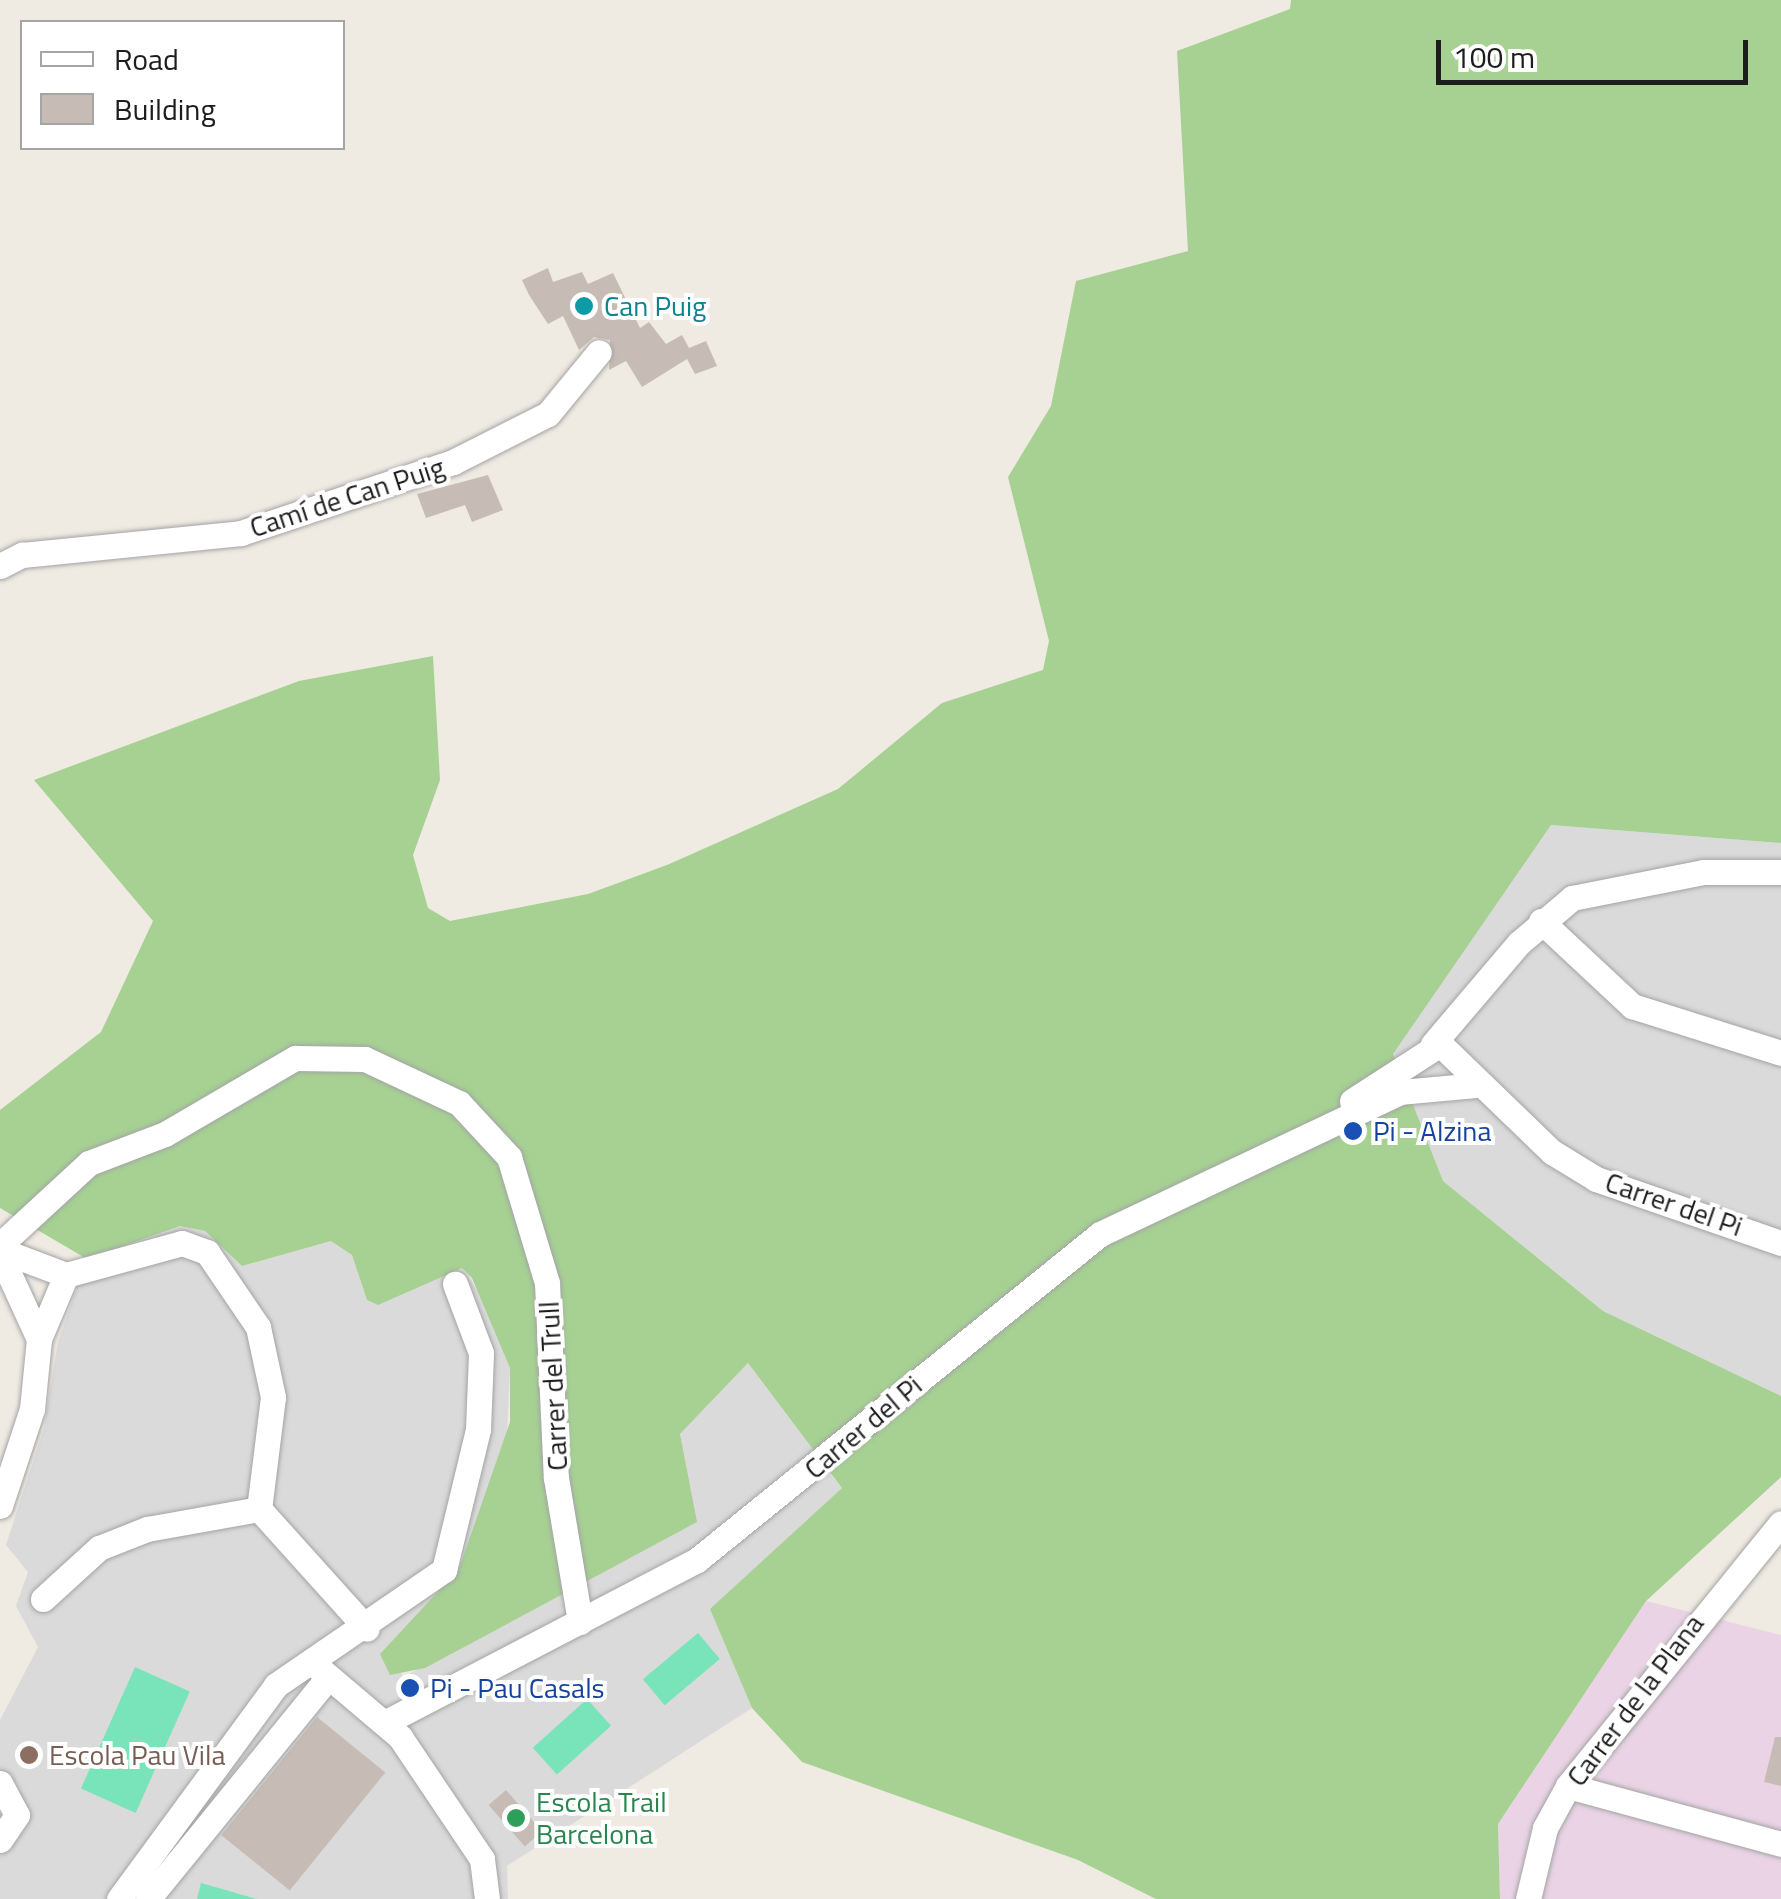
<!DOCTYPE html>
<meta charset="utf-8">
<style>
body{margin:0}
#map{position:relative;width:1781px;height:1899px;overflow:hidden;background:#efeae2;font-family:"Titillium Web",sans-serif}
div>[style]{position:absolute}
.residential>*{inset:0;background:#dbdada}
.industrial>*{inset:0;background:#e9d3e5}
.forest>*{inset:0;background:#a6d193}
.pitch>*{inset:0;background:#79e4ba;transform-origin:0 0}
.building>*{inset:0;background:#c7bcb5;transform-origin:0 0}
.roads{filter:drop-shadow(0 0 2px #a4a4a4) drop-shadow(0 0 2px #a4a4a4)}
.minor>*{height:25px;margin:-12.5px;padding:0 12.5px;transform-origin:12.5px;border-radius:12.5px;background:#fff}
.dots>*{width:28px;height:28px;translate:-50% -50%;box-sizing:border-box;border:5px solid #fff;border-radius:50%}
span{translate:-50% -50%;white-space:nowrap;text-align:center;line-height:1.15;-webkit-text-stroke:8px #fff;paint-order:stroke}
.culture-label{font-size:28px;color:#0d838f}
.left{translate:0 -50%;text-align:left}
.street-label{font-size:28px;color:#1d1d1d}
.transit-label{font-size:28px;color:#164399}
.education-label{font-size:28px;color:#785e54}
.leisure-label{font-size:28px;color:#27864d}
.legend{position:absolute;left:20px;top:20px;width:325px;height:130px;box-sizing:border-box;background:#fff;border:2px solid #a5a5a5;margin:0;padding:12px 18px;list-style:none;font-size:30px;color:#1d1d1d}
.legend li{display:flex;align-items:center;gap:20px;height:50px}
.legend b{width:50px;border:2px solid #a5a5a5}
.scale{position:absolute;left:1436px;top:40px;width:312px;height:45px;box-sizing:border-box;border:5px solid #1d1d1d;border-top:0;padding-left:12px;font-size:30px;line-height:35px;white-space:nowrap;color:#1d1d1d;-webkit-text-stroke:8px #fff;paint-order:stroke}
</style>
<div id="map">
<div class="residential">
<i style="clip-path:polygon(1551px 825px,1781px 843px,1781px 1396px,1603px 1311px,1443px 1181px,1392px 1054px)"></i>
<i style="clip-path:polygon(180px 1226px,205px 1231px,242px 1266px,331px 1241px,352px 1255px,367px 1300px,463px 1268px,491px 1311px,510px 1368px,507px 1436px,459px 1570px,389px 1646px,403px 1677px,696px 1522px,680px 1434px,748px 1363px,842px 1488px,711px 1609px,752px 1708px,507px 1866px,508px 1899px,0 1899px,0 1720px,38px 1647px,16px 1606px,28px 1572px,6px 1545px,44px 1428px,58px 1342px,87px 1259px)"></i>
</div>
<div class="industrial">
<i style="clip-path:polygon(1646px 1601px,1781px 1635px,1781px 1899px,1500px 1899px,1498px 1824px)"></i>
</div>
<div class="forest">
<i style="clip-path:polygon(1291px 0,1781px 0,1781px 843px,1551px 825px,1393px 1054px,1443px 1181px,1603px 1311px,1781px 1396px,1781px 1477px,1646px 1601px,1498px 1824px,1500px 1899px,1156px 1899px,1078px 1860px,802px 1762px,752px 1708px,710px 1609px,842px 1488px,748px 1363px,680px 1434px,697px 1522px,425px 1668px,390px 1675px,380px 1654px,459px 1569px,510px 1422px,510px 1368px,472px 1278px,462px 1268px,378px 1305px,367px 1300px,352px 1255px,331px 1241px,242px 1266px,205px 1231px,180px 1226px,87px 1259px,0 1208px,0 1110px,101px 1032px,153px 921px,34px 780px,299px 681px,433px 656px,440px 780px,413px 855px,428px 908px,450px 921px,588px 894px,667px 865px,838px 789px,942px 703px,1043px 670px,1049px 641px,1008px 477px,1051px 406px,1076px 281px,1188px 251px,1177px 51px,1290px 9px)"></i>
</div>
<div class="pitch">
<i style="left:698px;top:1633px;width:34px;height:72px;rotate:50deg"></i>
<i style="left:135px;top:1667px;width:60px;height:133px;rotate:24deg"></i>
<i style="left:587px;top:1699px;width:36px;height:73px;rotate:48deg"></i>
<i style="clip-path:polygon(201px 1883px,257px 1899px,197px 1899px)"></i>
</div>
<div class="building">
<i style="clip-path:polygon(548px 268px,553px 282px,582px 272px,588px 284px,613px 273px,640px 328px,649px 322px,666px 344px,682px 335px,689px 348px,706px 341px,717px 366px,695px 374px,687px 359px,642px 387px,626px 361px,609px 370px,610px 340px,594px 337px,579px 350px,563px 316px,548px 324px,529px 295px,522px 280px)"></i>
<i style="clip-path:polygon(488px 475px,503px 510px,472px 522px,465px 505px,426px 518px,417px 494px)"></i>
<i style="left:317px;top:1717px;width:88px;height:152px;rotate:39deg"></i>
<i style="clip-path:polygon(1775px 1737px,1781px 1737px,1781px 1786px,1764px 1782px)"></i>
<i style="left:506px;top:1790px;width:55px;height:23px;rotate:49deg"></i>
</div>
<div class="roads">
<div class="minor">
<i style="left:0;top:566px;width:25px;rotate:-27deg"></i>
<i style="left:22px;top:555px;width:220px;rotate:-5.7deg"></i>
<i style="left:241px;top:533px;width:224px;rotate:-18.5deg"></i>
<i style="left:453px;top:462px;width:106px;rotate:-26.8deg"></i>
<i style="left:548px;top:414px;width:80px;rotate:-50.6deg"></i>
<i style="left:1541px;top:921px;width:125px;rotate:43deg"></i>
<i style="left:1632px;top:1006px;width:156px;rotate:17.5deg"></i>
<i style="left:1433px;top:1044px;width:133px;rotate:-49.6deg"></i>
<i style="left:1519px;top:943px;width:70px;rotate:-40.3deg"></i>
<i style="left:1572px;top:898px;width:134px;rotate:-11.2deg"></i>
<i style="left:1703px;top:872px;width:78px"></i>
<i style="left:1352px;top:1101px;width:105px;rotate:-32.9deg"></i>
<i style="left:1440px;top:1044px;width:156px;rotate:44deg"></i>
<i style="left:1552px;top:1152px;width:52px;rotate:31.5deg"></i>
<i style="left:1596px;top:1179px;width:196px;rotate:19.1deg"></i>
<i style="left:0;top:1245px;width:121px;rotate:-42.7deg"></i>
<i style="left:89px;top:1163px;width:81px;rotate:-20.9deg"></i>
<i style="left:165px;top:1134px;width:151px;rotate:-30.3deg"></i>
<i style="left:295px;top:1058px;width:70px;rotate:0.8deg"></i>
<i style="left:365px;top:1059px;width:104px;rotate:25.1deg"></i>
<i style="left:459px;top:1103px;width:74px;rotate:47.2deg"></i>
<i style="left:509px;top:1157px;width:132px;rotate:73.2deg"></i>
<i style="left:547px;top:1283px;width:195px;rotate:87.4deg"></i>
<i style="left:556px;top:1478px;width:146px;rotate:80.5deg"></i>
<i style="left:0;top:1250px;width:71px;rotate:20.7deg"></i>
<i style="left:66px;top:1275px;width:120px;rotate:-15.4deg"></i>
<i style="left:182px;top:1243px;width:27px;rotate:20deg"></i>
<i style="left:207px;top:1252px;width:91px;rotate:55.8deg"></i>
<i style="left:258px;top:1327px;width:72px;rotate:77.9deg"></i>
<i style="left:273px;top:1397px;width:113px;rotate:97.1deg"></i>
<i style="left:259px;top:1509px;width:161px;rotate:48deg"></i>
<i style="left:0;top:1254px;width:94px;rotate:65.4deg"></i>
<i style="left:39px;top:1339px;width:70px;rotate:95.7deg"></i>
<i style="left:32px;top:1409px;width:102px;rotate:108.3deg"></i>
<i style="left:39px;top:1339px;width:69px;rotate:-67.1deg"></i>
<i style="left:43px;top:1599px;width:76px;rotate:-42.3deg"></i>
<i style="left:99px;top:1548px;width:52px;rotate:-21.6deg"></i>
<i style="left:147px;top:1529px;width:114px;rotate:-10.1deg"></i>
<i style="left:314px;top:1664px;width:113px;rotate:40.3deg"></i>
<i style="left:400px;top:1737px;width:147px;rotate:56.1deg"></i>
<i style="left:482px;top:1859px;width:40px;rotate:82.9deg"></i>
<i style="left:386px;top:1722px;width:351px;rotate:-27.5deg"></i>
<i style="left:697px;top:1560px;width:518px;rotate:-38.97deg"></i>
<i style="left:1100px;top:1234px;width:332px;rotate:-25.3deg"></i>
<i style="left:1400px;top:1092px;width:77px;rotate:-5.2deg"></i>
<i style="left:0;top:1783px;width:36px;rotate:62deg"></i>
<i style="left:17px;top:1815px;width:30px;rotate:124deg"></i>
<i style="left:1568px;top:1786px;width:221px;rotate:15.2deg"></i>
<i style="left:119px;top:1899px;width:265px;rotate:-53.7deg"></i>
<i style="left:276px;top:1685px;width:204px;rotate:-34.4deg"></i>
<i style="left:444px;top:1570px;width:145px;rotate:-76.4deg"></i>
<i style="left:478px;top:1429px;width:76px;rotate:-87.7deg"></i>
<i style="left:481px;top:1353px;width:74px;rotate:-110.6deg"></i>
<i style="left:148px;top:1899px;width:282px;rotate:-50.9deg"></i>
<i style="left:1528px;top:1899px;width:73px;rotate:-76.5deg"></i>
<i style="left:1545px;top:1828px;width:48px;rotate:-61.3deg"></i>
<i style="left:1568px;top:1786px;width:338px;rotate:-51deg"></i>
</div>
</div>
<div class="dots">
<i style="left:584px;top:306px;background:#0f9aa8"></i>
<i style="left:1353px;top:1131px;background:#1a4fb4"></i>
<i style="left:410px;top:1688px;background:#1a4fb4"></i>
<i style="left:29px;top:1755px;background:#8d6e63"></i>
<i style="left:516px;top:1818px;background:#2e9e5b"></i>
</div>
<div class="culture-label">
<span class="left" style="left:604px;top:306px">Can Puig</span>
</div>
<div class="street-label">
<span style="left:347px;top:497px;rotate:-18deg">Camí de Can Puig</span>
<span style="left:1674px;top:1204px;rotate:19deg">Carrer del Pi</span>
<span style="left:553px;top:1386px;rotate:-93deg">Carrer del Trull</span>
<span style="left:863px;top:1427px;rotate:-40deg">Carrer del Pi</span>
<span style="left:1635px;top:1700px;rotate:-53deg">Carrer de la Plana</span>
</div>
<div class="transit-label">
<span class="left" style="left:1373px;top:1131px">Pi - Alzina</span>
<span class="left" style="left:430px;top:1688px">Pi - Pau Casals</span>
</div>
<div class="education-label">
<span class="left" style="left:49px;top:1755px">Escola Pau Vila</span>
</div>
<div class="leisure-label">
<span class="left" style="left:536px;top:1818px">Escola Trail<br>Barcelona</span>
</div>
<ul class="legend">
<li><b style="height:12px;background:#fff"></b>Road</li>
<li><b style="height:28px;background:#c7bcb5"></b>Building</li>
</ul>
<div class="scale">100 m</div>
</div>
